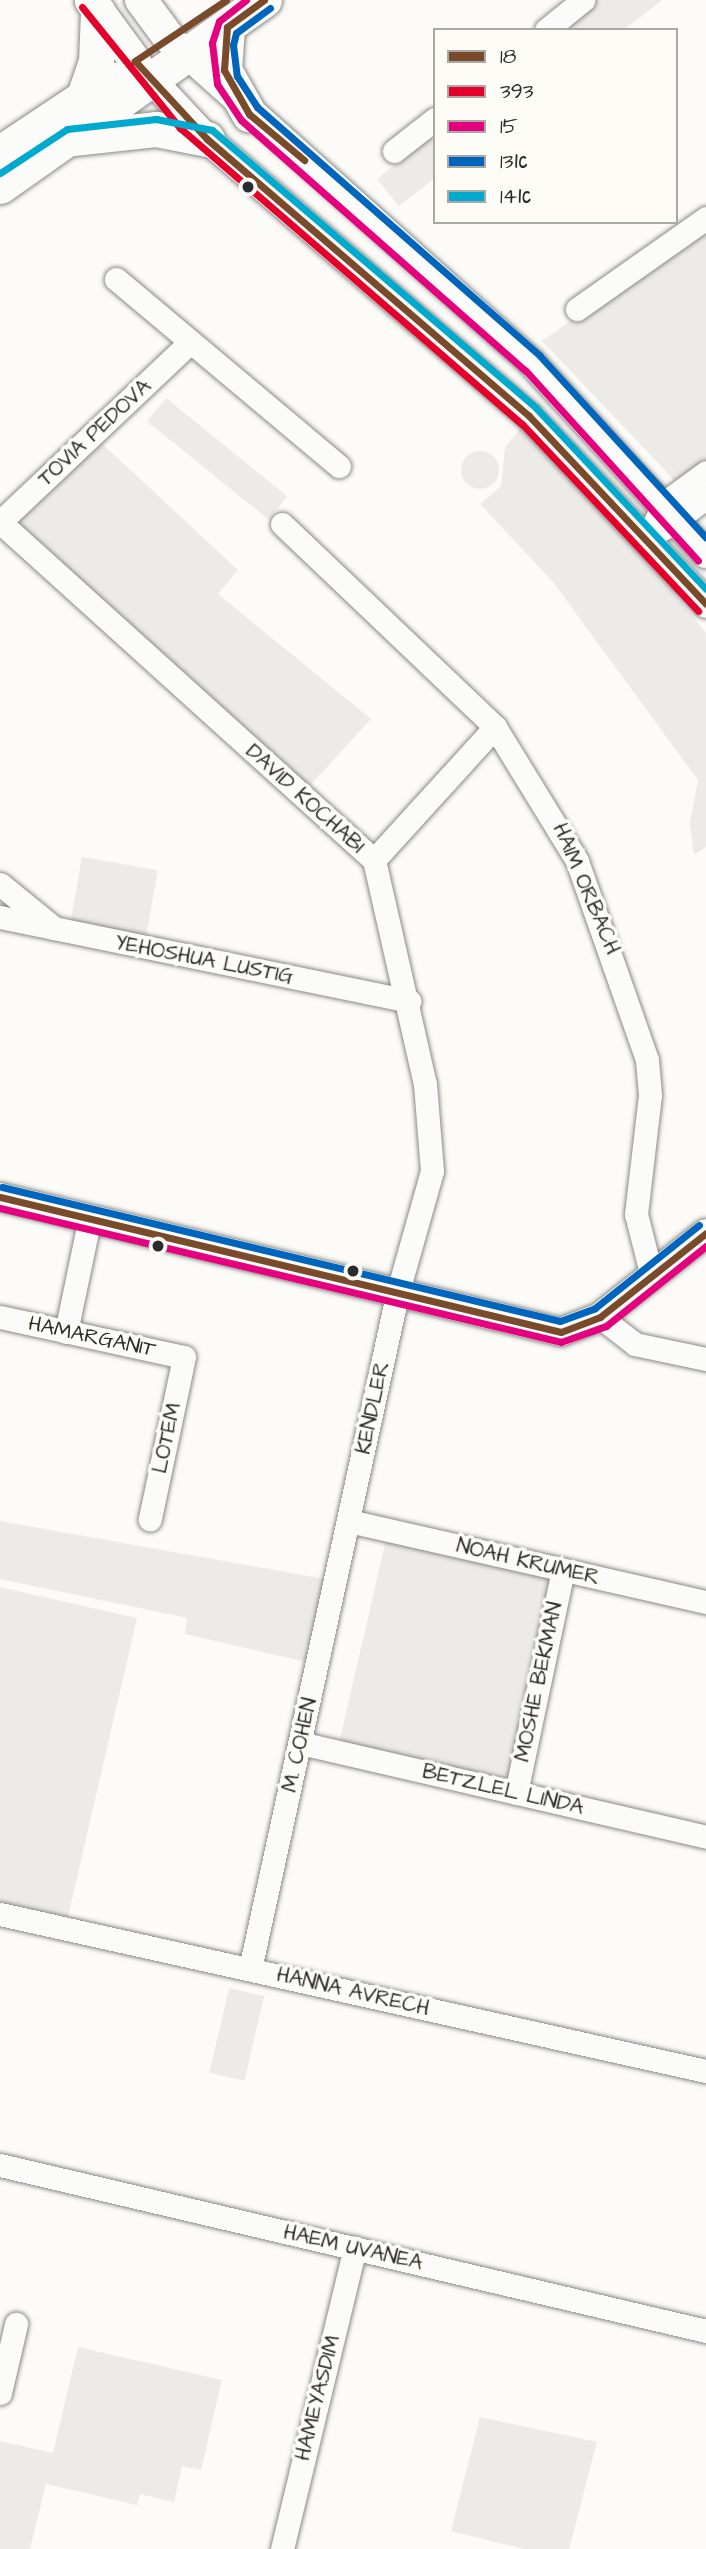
<!DOCTYPE html>
<meta charset="utf-8">
<style>
body{margin:0}
#map{position:relative;width:706px;height:2549px;overflow:hidden;background:#fcfbf8;font-family:"Architects Daughter","Playpen Sans Hebrew",sans-serif}
div>[style]{position:absolute}
.built>*{inset:0;background:#ecebe7}
.green>*{inset:0;background:#ecebe8;transform-origin:0 0}
.round{border-radius:50%}
.roads{filter:drop-shadow(0 0 2px #898987) drop-shadow(0 0 2px #898987)}
.minor>*{height:23px;margin:-11.5px;padding:0 11.5px;transform-origin:11.5px;border-radius:11.5px;background:#fbfbf9}
.tertiary>*{height:28px;margin:-14px;padding:0 14px;transform-origin:14px;border-radius:14px;background:#fbfbf9}
.secondary>*{height:32px;margin:-16px;padding:0 16px;transform-origin:16px;border-radius:16px;background:#fbfbf9}
.primary>*{height:35px;margin:-17.5px;padding:0 17.5px;transform-origin:17.5px;border-radius:17.5px;background:#fbfbf9}
.bus-1>*{height:7px;margin:-3.5px;padding:0 3.5px;transform-origin:3.5px;border-radius:3.5px;background:#7a4b2a}
.bus-2>*{height:7px;margin:-3.5px;padding:0 3.5px;transform-origin:3.5px;border-radius:3.5px;background:#e4002b}
.bus-3>*{height:7px;margin:-3.5px;padding:0 3.5px;transform-origin:3.5px;border-radius:3.5px;background:#e5007d}
.bus-4>*{height:7px;margin:-3.5px;padding:0 3.5px;transform-origin:3.5px;border-radius:3.5px;background:#0065bd}
.bus-5>*{height:7px;margin:-3.5px;padding:0 3.5px;transform-origin:3.5px;border-radius:3.5px;background:#00a9ce}
.dots>*{width:19px;height:19px;translate:-50% -50%;box-sizing:border-box;border:4px solid #fdfcf7;border-radius:50%}
span{translate:-50% -50%;white-space:nowrap;text-align:center;line-height:1.15;-webkit-text-stroke:7px #fdfcf7;paint-order:stroke}
.street-label{font-size:21px;color:#2b2b2b}
.legend{position:absolute;left:433px;top:28px;width:245px;height:196px;box-sizing:border-box;background:#fdfcf7;border:2px solid #a9a8a5;margin:0;padding:9px 12px;list-style:none;font-size:21px;color:#2b2b2b}
.legend li{display:flex;align-items:center;gap:14px;height:35px}
.legend b{width:35px;border:2px solid #a9a8a5}
</style>
<div id="map">
<div class="built">
<i style="clip-path:polygon(706px 226px,706px 465px,678px 484px,542px 341px)"></i>
<i style="clip-path:polygon(96px 438px,238px 570px,218px 594px,371px 719px,304px 792px,12px 522px)"></i>
<i style="clip-path:polygon(0 1587px,137px 1618px,67px 1921px,0 1906px)"></i>
</div>
<div class="green">
<i style="clip-path:polygon(591px 0,662px 0,624px 30px,556px 30px)"></i>
<i style="clip-path:polygon(435px 131px,435px 178px,399px 206px,377px 179px)"></i>
<i style="left:635px;top:314px;width:110px;height:62px;rotate:50deg"></i>
<i style="left:166px;top:398px;width:156px;height:30px;rotate:39deg"></i>
<i style="clip-path:polygon(521px 428px,619px 526px,706px 633px,706px 847px,694px 855px,690px 823px,698px 780px,553px 582px,480px 504px,501px 486px,505px 447px)"></i>
<i class="round" style="left:461px;top:451px;width:38px;height:38px"></i>
<i style="left:82px;top:857px;width:77px;height:72px;rotate:10deg"></i>
<i style="clip-path:polygon(0 1521px,331px 1580px,315px 1664px,185px 1634px,187px 1618px,0 1579px)"></i>
<i style="left:388px;top:1531px;width:176px;height:222px;rotate:13deg"></i>
<i style="left:229px;top:1988px;width:36px;height:87px;rotate:13deg"></i>
<i style="clip-path:polygon(78px 2347px,222px 2380px,201px 2470px,182px 2466px,174px 2502px,140px 2494px,137px 2505px,46px 2484px,30px 2549px,0 2549px,0 2441px,53px 2453px)"></i>
<i style="clip-path:polygon(480px 2417px,597px 2442px,569px 2549px,524px 2549px,451px 2531px)"></i>
</div>
<div class="roads">
<div class="minor">
<i style="left:546px;top:30px;width:48px;rotate:-39deg"></i>
<i style="left:394px;top:151px;width:52px;rotate:-38deg"></i>
<i style="left:116px;top:279px;width:291px;rotate:40deg"></i>
<i style="left:577px;top:309px;width:158px;rotate:-35.2deg"></i>
<i style="left:0;top:522px;width:504px;rotate:42.11deg"></i>
<i style="left:374px;top:860px;width:230px;rotate:77.2deg"></i>
<i style="left:425px;top:1084px;width:87px;rotate:85.4deg"></i>
<i style="left:432px;top:1171px;width:129px;rotate:105.8deg"></i>
<i style="left:397px;top:1295px;width:690px;rotate:102.3deg"></i>
<i style="left:0;top:522px;width:260px;rotate:-43.4deg"></i>
<i style="left:282px;top:524px;width:294px;rotate:43.6deg"></i>
<i style="left:495px;top:727px;width:157px;rotate:58.5deg"></i>
<i style="left:577px;top:861px;width:211px;rotate:70.6deg"></i>
<i style="left:647px;top:1060px;width:35px;rotate:85deg"></i>
<i style="left:650px;top:1095px;width:120px;rotate:96.7deg"></i>
<i style="left:636px;top:1214px;width:61px;rotate:75.7deg"></i>
<i style="left:663px;top:529px;width:53px;rotate:-35.8deg"></i>
<i style="left:646px;top:541px;width:42px;rotate:-64.7deg"></i>
<i style="left:664px;top:503px;width:52px;rotate:-36.4deg"></i>
<i style="left:374px;top:860px;width:180px;rotate:-47.7deg"></i>
<i style="left:0;top:884px;width:70px;rotate:39.2deg"></i>
<i style="left:0;top:917px;width:418px;rotate:11.6deg"></i>
<i style="left:0;top:1317px;width:188px;rotate:12.3deg"></i>
<i style="left:184px;top:1357px;width:166px;rotate:101.9deg"></i>
<i style="left:600px;top:1317px;width:44px;rotate:37.6deg"></i>
<i style="left:635px;top:1344px;width:73px;rotate:11.9deg"></i>
<i style="left:66px;top:1332px;width:117px;rotate:-78.2deg"></i>
<i style="left:349px;top:1521px;width:366px;rotate:12.8deg"></i>
<i style="left:300px;top:1743px;width:417px;rotate:13deg"></i>
<i style="left:516px;top:1793px;width:228px;rotate:-78.1deg"></i>
<i style="left:0;top:1914px;width:723px;rotate:12.54deg"></i>
<i style="left:0;top:2165px;width:725px;rotate:13.23deg"></i>
<i style="left:0;top:2393px;width:71px;rotate:-76.9deg"></i>
<i style="left:282px;top:2549px;width:310px;rotate:-76.4deg"></i>
</div>
<div class="tertiary">
<i style="left:171px;top:40px;width:486px;rotate:41.8deg"></i>
<i style="left:533px;top:364px;width:257px;rotate:47.7deg"></i>
<i style="left:137px;top:64px;width:103px;rotate:47deg"></i>
<i style="left:207px;top:139px;width:425px;rotate:40.7deg"></i>
<i style="left:529px;top:416px;width:258px;rotate:46.7deg"></i>
<i style="left:0;top:1197px;width:577px;rotate:13.53deg"></i>
<i style="left:561px;top:1332px;width:42px;rotate:-21deg"></i>
<i style="left:600px;top:1317px;width:135px;rotate:-38.4deg"></i>
</div>
<div class="secondary">
<i style="left:141px;top:0;width:47px;rotate:53.6deg"></i>
<i style="left:91px;top:1px;width:74px;rotate:53.7deg"></i>
</div>
<div class="primary">
<i style="left:227px;top:27px;width:43px;rotate:94deg"></i>
<i style="left:224px;top:70px;width:51px;rotate:60.4deg"></i>
<i style="left:83px;top:99px;width:39px;rotate:-71deg"></i>
<i style="left:96px;top:62px;width:50px;rotate:-87.7deg"></i>
<i style="left:73px;top:138px;width:83px;rotate:-6.2deg"></i>
<i style="left:156px;top:129px;width:52px;rotate:11.1deg"></i>
<i style="left:0;top:153px;width:133px;rotate:-33.7deg"></i>
<i style="left:0;top:186px;width:323px;rotate:-35.2deg"></i>
</div>
</div>
<div class="bus-1">
<i style="left:226px;top:0;width:110px;rotate:146.2deg"></i>
<i style="left:135px;top:61px;width:106px;rotate:47.3deg"></i>
<i style="left:207px;top:139px;width:425px;rotate:40.7deg"></i>
<i style="left:529px;top:416px;width:258px;rotate:46.7deg"></i>
<i style="left:264px;top:0;width:46px;rotate:143.9deg"></i>
<i style="left:227px;top:27px;width:43px;rotate:94deg"></i>
<i style="left:224px;top:70px;width:51px;rotate:60.4deg"></i>
<i style="left:249px;top:114px;width:72px;rotate:39.9deg"></i>
<i style="left:0;top:1197px;width:577px;rotate:13.53deg"></i>
<i style="left:561px;top:1332px;width:42px;rotate:-21deg"></i>
<i style="left:600px;top:1317px;width:135px;rotate:-38.4deg"></i>
</div>
<div class="bus-2">
<i style="left:82px;top:7px;width:156px;rotate:51deg"></i>
<i style="left:180px;top:128px;width:452px;rotate:40.9deg"></i>
<i style="left:522px;top:424px;width:257px;rotate:46.7deg"></i>
</div>
<div class="bus-3">
<i style="left:246px;top:0;width:34px;rotate:142deg"></i>
<i style="left:219px;top:21px;width:23px;rotate:108deg"></i>
<i style="left:212px;top:43px;width:41px;rotate:83deg"></i>
<i style="left:217px;top:84px;width:43px;rotate:56.3deg"></i>
<i style="left:241px;top:120px;width:380px;rotate:41.4deg"></i>
<i style="left:526px;top:371px;width:256px;rotate:47.8deg"></i>
<i style="left:0;top:1208px;width:577px;rotate:13.43deg"></i>
<i style="left:561px;top:1342px;width:48px;rotate:-19.6deg"></i>
<i style="left:606px;top:1326px;width:128px;rotate:-38.7deg"></i>
</div>
<div class="bus-4">
<i style="left:270px;top:8px;width:42px;rotate:143.7deg"></i>
<i style="left:236px;top:33px;width:12px;rotate:104deg"></i>
<i style="left:233px;top:45px;width:31px;rotate:83deg"></i>
<i style="left:237px;top:76px;width:37px;rotate:57deg"></i>
<i style="left:257px;top:107px;width:377px;rotate:41.3deg"></i>
<i style="left:540px;top:356px;width:246px;rotate:47.6deg"></i>
<i style="left:2px;top:1187px;width:574px;rotate:13.5deg"></i>
<i style="left:560px;top:1321px;width:37px;rotate:-20deg"></i>
<i style="left:595px;top:1308px;width:133px;rotate:-38.6deg"></i>
</div>
<div class="bus-5">
<i style="left:0;top:173px;width:80px;rotate:-33.3deg"></i>
<i style="left:67px;top:129px;width:90px;rotate:-6.4deg"></i>
<i style="left:156px;top:119px;width:57px;rotate:11.1deg"></i>
<i style="left:212px;top:130px;width:427px;rotate:40.6deg"></i>
<i style="left:536px;top:408px;width:248px;rotate:46.8deg"></i>
</div>
<div class="dots">
<i style="left:248px;top:187px;background:#2b2b2b"></i>
<i style="left:158px;top:1246px;background:#2b2b2b"></i>
<i style="left:353px;top:1271px;background:#2b2b2b"></i>
</div>
<div class="street-label">
<span style="left:95px;top:433px;rotate:-43deg">TOVIA PEDOVA</span>
<span style="left:305px;top:799px;rotate:42deg">DAVID KOCHABI</span>
<span style="left:586px;top:889px;rotate:67deg">HAIM ORBACH</span>
<span style="left:204px;top:960px;rotate:11deg">YEHOSHUA LUSTIG</span>
<span style="left:92px;top:1337px;rotate:12deg">HAMARGANIT</span>
<span style="left:373px;top:1408px;rotate:-78deg">KENDLER</span>
<span style="left:167px;top:1438px;rotate:-78deg">LOTEM</span>
<span style="left:528px;top:1562px;rotate:13deg">NOAH KRUMER</span>
<span style="left:539px;top:1682px;rotate:-78deg">MOSHE BEKMAN</span>
<span style="left:300px;top:1745px;rotate:-77deg">M. COHEN</span>
<span style="left:503px;top:1790px;rotate:13deg">BETZLEL LINDA</span>
<span style="left:353px;top:1992px;rotate:13deg">HANNA AVRECH</span>
<span style="left:353px;top:2248px;rotate:13deg">HAEM UVANEA</span>
<span style="left:318px;top:2398px;rotate:-76deg">HAMEYASDIM</span>
</div>
<ul class="legend">
<li><b style="height:9px;background:#7a4b2a"></b>18</li>
<li><b style="height:9px;background:#e4002b"></b>393</li>
<li><b style="height:9px;background:#e5007d"></b>15</li>
<li><b style="height:9px;background:#0065bd"></b>13א</li>
<li><b style="height:9px;background:#00a9ce"></b>14א</li>
</ul>
</div>
